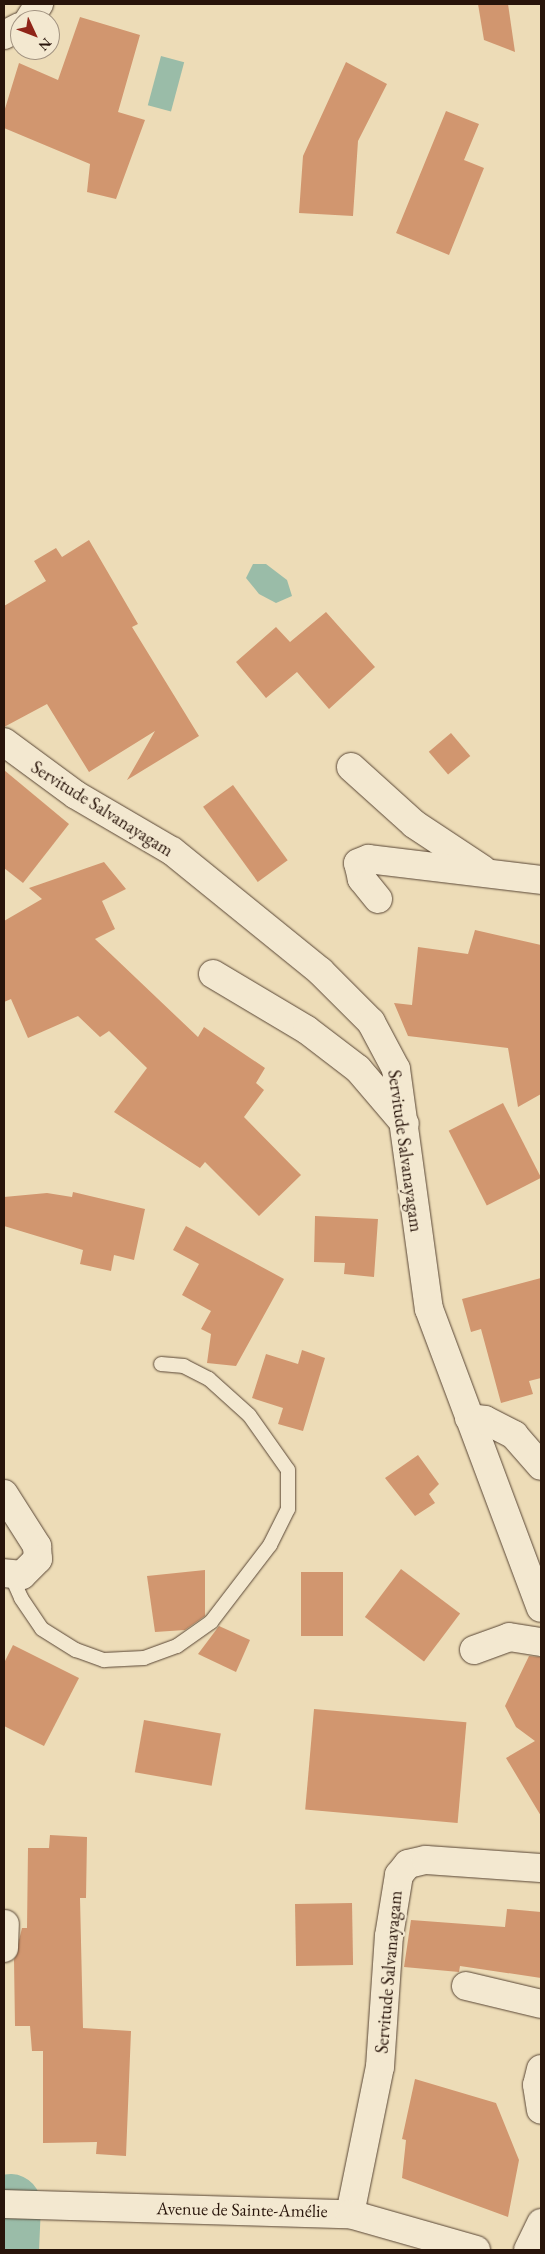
<!DOCTYPE html>
<meta charset="utf-8">
<style>
body{margin:0}
#map{position:relative;width:545px;height:2254px;overflow:hidden;background:#eddcb7;font-family:"EB Garamond",serif}
div>[style]{position:absolute}
.water>*{inset:0;background:#9abca8;transform-origin:0 0}
.river>*{height:61px;margin:-30.5px;padding:0 30.5px;transform-origin:30.5px;border-radius:30.5px;background:#9abca8}
.building>*{inset:0;background:#d1966f;transform-origin:0 0}
.roads{filter:drop-shadow(0 0 1px #594635) drop-shadow(0 0 1px #594635)}
.lane>*{height:14px;margin:-7px;padding:0 7px;transform-origin:7px;border-radius:7px;background:#f3e8d0}
.street>*{height:28px;margin:-14px;padding:0 14px;transform-origin:14px;border-radius:14px;background:#f3e8d0}
.secondary>*{height:28px;margin:-14px;padding:0 14px;transform-origin:14px;border-radius:14px;background:#f3e8d0}
span{translate:-50% -50%;white-space:nowrap;text-align:center;line-height:1.15;-webkit-text-stroke:4.5px #f3e8d0;paint-order:stroke}
.street-label{font-size:18px;color:#28140a}
.frame{position:absolute;inset:0;border:5px solid #28140a;pointer-events:none}
.north{position:absolute;left:10px;top:10px;width:50px;height:50px;box-sizing:border-box;background:#f3e8d0;border:1px solid #a29381;border-radius:50%;rotate:133deg;font-size:14px;font-weight:700;line-height:20px;text-align:center;color:#28140a}
.north::after{content:'';display:block;margin:auto;width:18px;height:22px;background:#8f2418;clip-path:polygon(50% 0,100% 100%,50% 72%,0 100%)}
</style>
<div id="map">
<div class="water">
<i style="left:161px;top:56px;width:24px;height:51px;rotate:15deg"></i>
<i style="clip-path:polygon(253px 564px,266px 564px,287px 580px,292px 596px,276px 603px,259px 594px,246px 578px)"></i>
</div>
<div class="river">
<i style="left:8px;top:2250px;width:46px;rotate:-87.5deg"></i>
</div>
<div class="building">
<i style="clip-path:polygon(478px 4px,508px 4px,515px 52px,484px 40px)"></i>
<i style="clip-path:polygon(80px 17px,140px 35px,118px 112px,145px 120px,116px 199px,87px 192px,90px 164px,4px 128px,4px 112px,19px 63px,58px 80px)"></i>
<i style="clip-path:polygon(346px 62px,387px 84px,358px 141px,353px 216px,299px 213px,303px 156px)"></i>
<i style="clip-path:polygon(446px 111px,479px 124px,464px 160px,484px 168px,449px 255px,396px 233px)"></i>
<i style="clip-path:polygon(89px 540px,138px 624px,132px 627px,199px 736px,127px 780px,155px 731px,89px 772px,47px 704px,4px 727px,4px 606px,46px 581px,34px 561px,56px 548px,62px 557px)"></i>
<i style="clip-path:polygon(326px 612px,375px 667px,329px 709px,297px 672px,266px 698px,236px 662px,276px 627px,290px 642px)"></i>
<i style="left:451px;top:733px;width:30px;height:29px;rotate:50deg"></i>
<i style="clip-path:polygon(4px 770px,69px 824px,23px 883px,4px 868px)"></i>
<i style="left:233px;top:785px;width:93px;height:37px;rotate:54deg"></i>
<i style="clip-path:polygon(104px 862px,126px 889px,102px 901px,115px 929px,95px 939px,198px 1037px,204px 1027px,265px 1068px,256px 1083px,264px 1090px,244px 1117px,301px 1175px,259px 1216px,205px 1162px,200px 1168px,114px 1112px,147px 1068px,109px 1031px,100px 1037px,78px 1016px,28px 1038px,11px 999px,4px 1002px,4px 921px,42px 899px,29px 888px)"></i>
<i style="clip-path:polygon(475px 930px,541px 945px,541px 1094px,518px 1107px,508px 1048px,408px 1036px,394px 1003px,412px 1005px,418px 947px,468px 954px)"></i>
<i style="left:503px;top:1103px;width:84px;height:61px;rotate:63deg"></i>
<i style="clip-path:polygon(73px 1192px,145px 1209px,134px 1260px,114px 1255px,111px 1271px,80px 1264px,83px 1250px,4px 1226px,4px 1197px,47px 1193px,72px 1197px)"></i>
<i style="clip-path:polygon(315px 1216px,378px 1219px,374px 1277px,344px 1274px,345px 1263px,314px 1262px)"></i>
<i style="clip-path:polygon(186px 1226px,284px 1279px,236px 1366px,207px 1363px,211px 1334px,201px 1329px,211px 1311px,182px 1295px,199px 1264px,173px 1250px)"></i>
<i style="clip-path:polygon(541px 1278px,541px 1378px,529px 1381px,533px 1394px,501px 1403px,481px 1329px,471px 1332px,462px 1299px)"></i>
<i style="clip-path:polygon(302px 1350px,325px 1358px,303px 1431px,278px 1424px,283px 1408px,252px 1398px,266px 1354px,298px 1364px)"></i>
<i style="clip-path:polygon(418px 1455px,439px 1484px,429px 1494px,435px 1503px,415px 1516px,385px 1478px)"></i>
<i style="left:401px;top:1569px;width:74px;height:60px;rotate:37deg"></i>
<i style="clip-path:polygon(205px 1570px,205px 1616px,185px 1630px,155px 1632px,147px 1576px)"></i>
<i style="left:343px;top:1572px;width:64px;height:42px;rotate:90deg"></i>
<i style="clip-path:polygon(219px 1626px,250px 1640px,236px 1672px,198px 1654px)"></i>
<i style="clip-path:polygon(13px 1645px,79px 1678px,44px 1746px,4px 1726px,4px 1663px)"></i>
<i style="clip-path:polygon(529px 1656px,541px 1657px,541px 1816px,506px 1758px,535px 1741px,516px 1727px,505px 1706px)"></i>
<i style="left:314px;top:1709px;width:153px;height:101px;rotate:5deg"></i>
<i style="left:144px;top:1720px;width:78px;height:53px;rotate:10deg"></i>
<i style="clip-path:polygon(50px 1835px,87px 1837px,86px 1898px,80px 1898px,83px 2028px,131px 2031px,126px 2156px,96px 2154px,97px 2142px,43px 2143px,43px 2051px,32px 2051px,30px 2026px,15px 2026px,14px 1960px,22px 1928px,27px 1928px,28px 1848px,49px 1848px)"></i>
<i style="left:352px;top:1903px;width:62px;height:57px;rotate:89deg"></i>
<i style="clip-path:polygon(507px 1909px,541px 1912px,541px 1978px,460px 1966px,459px 1972px,404px 1967px,411px 1920px,505px 1927px)"></i>
<i style="clip-path:polygon(415px 2079px,496px 2103px,519px 2160px,508px 2217px,402px 2178px,406px 2140px,402px 2139px)"></i>
</div>
<div class="roads">
<div class="lane">
<i style="left:10px;top:1573px;width:27px;rotate:66deg"></i>
<i style="left:21px;top:1598px;width:37px;rotate:56deg"></i>
<i style="left:42px;top:1629px;width:40px;rotate:32deg"></i>
<i style="left:76px;top:1650px;width:30px;rotate:20deg"></i>
<i style="left:104px;top:1660px;width:40px;rotate:-2.9deg"></i>
<i style="left:144px;top:1658px;width:35px;rotate:-20deg"></i>
<i style="left:177px;top:1646px;width:42px;rotate:-35.2deg"></i>
<i style="left:211px;top:1622px;width:97px;rotate:-52.5deg"></i>
<i style="left:270px;top:1545px;width:40px;rotate:-63.4deg"></i>
<i style="left:288px;top:1509px;width:39px;rotate:-90deg"></i>
<i style="left:288px;top:1470px;width:67px;rotate:-125.3deg"></i>
<i style="left:249px;top:1415px;width:54px;rotate:-138deg"></i>
<i style="left:209px;top:1379px;width:28px;rotate:-153deg"></i>
<i style="left:184px;top:1366px;width:23px;rotate:-175deg"></i>
</div>
<div class="street">
<i style="left:29px;top:20px;width:19px;rotate:-58deg"></i>
<i style="left:4px;top:35px;width:18px;rotate:-27deg"></i>
<i style="left:4px;top:742px;width:89px;rotate:36.4deg"></i>
<i style="left:76px;top:795px;width:111px;rotate:30.3deg"></i>
<i style="left:172px;top:851px;width:191px;rotate:39deg"></i>
<i style="left:320px;top:971px;width:72px;rotate:45deg"></i>
<i style="left:371px;top:1022px;width:53px;rotate:62deg"></i>
<i style="left:396px;top:1069px;width:242px;rotate:82.2deg"></i>
<i style="left:429px;top:1309px;width:319px;rotate:69.5deg"></i>
<i style="left:351px;top:767px;width:85px;rotate:42.1deg"></i>
<i style="left:414px;top:824px;width:82px;rotate:33.5deg"></i>
<i style="left:378px;top:899px;width:26px;rotate:-129deg"></i>
<i style="left:362px;top:879px;width:16px;rotate:-104deg"></i>
<i style="left:358px;top:863px;width:11px;rotate:-22deg"></i>
<i style="left:368px;top:859px;width:174px;rotate:6.9deg"></i>
<i style="left:213px;top:974px;width:109px;rotate:30.8deg"></i>
<i style="left:307px;top:1030px;width:64px;rotate:37.4deg"></i>
<i style="left:358px;top:1069px;width:72px;rotate:49.5deg"></i>
<i style="left:469px;top:1418px;width:16px;rotate:7deg"></i>
<i style="left:485px;top:1420px;width:33px;rotate:27deg"></i>
<i style="left:514px;top:1435px;width:41px;rotate:48.9deg"></i>
<i style="left:4px;top:1494px;width:62px;rotate:57.6deg"></i>
<i style="left:37px;top:1546px;width:13px;rotate:86deg"></i>
<i style="left:38px;top:1559px;width:23px;rotate:135deg"></i>
<i style="left:22px;top:1575px;width:18px;rotate:-174deg"></i>
<i style="left:474px;top:1650px;width:37px;rotate:-20deg"></i>
<i style="left:509px;top:1637px;width:32px;rotate:9deg"></i>
<i style="left:4px;top:1948px;width:24px;rotate:-88deg"></i>
<i style="left:466px;top:1986px;width:77px;rotate:13.5deg"></i>
<i style="left:541px;top:2069px;width:16px;rotate:104deg"></i>
<i style="left:537px;top:2085px;width:25px;rotate:81deg"></i>
<i style="left:350px;top:2214px;width:150px;rotate:-78.5deg"></i>
<i style="left:380px;top:2067px;width:131px;rotate:-86.1deg"></i>
<i style="left:389px;top:1936px;width:62px;rotate:-80.7deg"></i>
<i style="left:399px;top:1875px;width:14px;rotate:-51deg"></i>
<i style="left:408px;top:1864px;width:18px;rotate:-13deg"></i>
<i style="left:426px;top:1860px;width:115px;rotate:4deg"></i>
<i style="left:528px;top:2250px;width:30px;rotate:-64deg"></i>
</div>
<div class="secondary">
<i style="left:4px;top:2204px;width:346px;rotate:1.7deg"></i>
<i style="left:350px;top:2214px;width:131px;rotate:15.9deg"></i>
</div>
</div>
<div class="street-label">
<span style="left:102px;top:809px;rotate:32deg">Servitude Salvanayagam</span>
<span style="left:405px;top:1151px;rotate:82deg">Servitude Salvanayagam</span>
<span style="left:389px;top:1972px;rotate:-85deg">Servitude Salvanayagam</span>
<span style="left:242px;top:2210px;rotate:1deg">Avenue de Sainte-Amélie</span>
</div>
<div class="frame"></div>
<div class="north">N</div>
</div>
